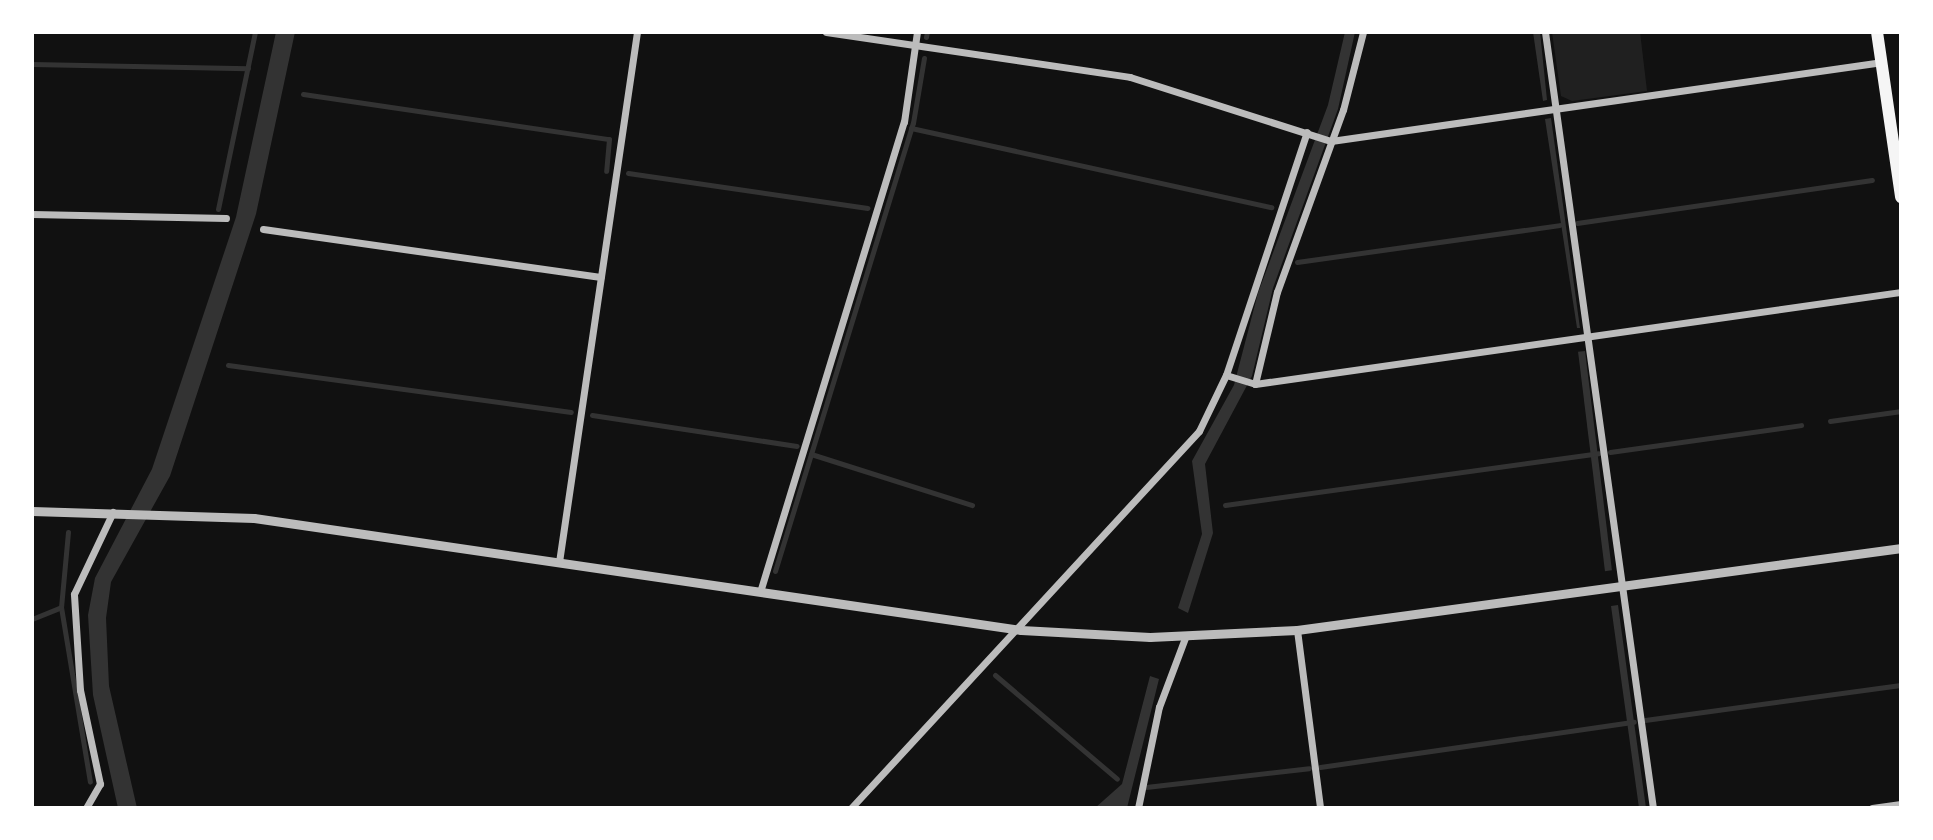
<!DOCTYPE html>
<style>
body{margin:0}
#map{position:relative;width:1933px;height:840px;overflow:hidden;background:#111;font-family:Lato,sans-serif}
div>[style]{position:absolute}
.green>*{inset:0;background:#202020}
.water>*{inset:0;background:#333;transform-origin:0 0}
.stream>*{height:5px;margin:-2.5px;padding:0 2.5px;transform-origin:2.5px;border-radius:2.5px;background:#333}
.minor>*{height:7px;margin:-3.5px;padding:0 3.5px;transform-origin:3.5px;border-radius:3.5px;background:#bcbcbc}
.tertiary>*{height:9px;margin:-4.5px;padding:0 4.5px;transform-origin:4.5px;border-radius:4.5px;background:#bcbcbc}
.primary>*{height:12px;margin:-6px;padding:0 6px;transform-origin:6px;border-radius:6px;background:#f5f5f5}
span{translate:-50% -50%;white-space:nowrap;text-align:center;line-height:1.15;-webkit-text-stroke:7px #fff;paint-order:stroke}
.frame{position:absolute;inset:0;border:34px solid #fff;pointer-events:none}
</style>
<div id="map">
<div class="green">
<i style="clip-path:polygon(1552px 32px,1640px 32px,1647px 91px,1572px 101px,1561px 96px)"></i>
</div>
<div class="water">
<i style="clip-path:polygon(276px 32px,295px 32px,256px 214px,170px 476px,111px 582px,106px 618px,109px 686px,137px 808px,118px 808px,93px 695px,88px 615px,95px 578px,152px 469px,236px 217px)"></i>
<i style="clip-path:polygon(1345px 32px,1355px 32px,1338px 109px,1273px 288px,1252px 376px,1205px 464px,1213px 533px,1188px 613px,1178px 608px,1202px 534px,1192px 461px,1234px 385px,1258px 293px,1328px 105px)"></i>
<i style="clip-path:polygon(1533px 32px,1540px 32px,1547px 100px,1543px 101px)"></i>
<i style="clip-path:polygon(1551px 118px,1580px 328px,1577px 328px,1545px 119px)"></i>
<i style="left:1585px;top:351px;width:221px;height:7px;rotate:83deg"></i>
<i style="clip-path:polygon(1618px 605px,1634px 722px,1646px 808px,1639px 808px,1611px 606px)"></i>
<i style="clip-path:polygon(1150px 676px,1159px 679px,1127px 808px,1095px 808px,1122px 784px)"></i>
</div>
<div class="stream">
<i style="left:926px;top:37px;width:5px;rotate:-79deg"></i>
<i style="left:32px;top:64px;width:216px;rotate:1.1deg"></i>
<i style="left:303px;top:94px;width:309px;rotate:8.4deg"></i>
<i style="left:609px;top:139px;width:32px;rotate:95deg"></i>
<i style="left:911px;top:128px;width:369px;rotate:12.4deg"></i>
<i style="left:628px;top:173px;width:242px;rotate:8.3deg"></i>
<i style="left:218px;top:209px;width:181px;rotate:-78.2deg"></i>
<i style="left:1577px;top:223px;width:298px;rotate:-8.3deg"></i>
<i style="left:1297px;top:262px;width:265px;rotate:-8deg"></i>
<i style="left:228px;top:365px;width:346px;rotate:7.8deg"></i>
<i style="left:592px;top:415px;width:207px;rotate:8.6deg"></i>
<i style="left:1830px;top:421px;width:72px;rotate:-8deg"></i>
<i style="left:1610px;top:452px;width:193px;rotate:-8deg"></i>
<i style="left:811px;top:454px;width:169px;rotate:17.6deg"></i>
<i style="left:1225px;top:505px;width:377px;rotate:-7.9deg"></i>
<i style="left:68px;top:532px;width:75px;rotate:95.3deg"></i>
<i style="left:61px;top:607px;width:177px;rotate:80.6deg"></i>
<i style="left:775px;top:571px;width:469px;rotate:-72.9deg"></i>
<i style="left:913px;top:123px;width:66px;rotate:-80.4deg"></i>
<i style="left:32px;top:619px;width:31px;rotate:-22deg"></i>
<i style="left:995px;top:675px;width:160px;rotate:40.4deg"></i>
<i style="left:1645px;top:720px;width:258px;rotate:-7.8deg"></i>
<i style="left:1320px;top:767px;width:317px;rotate:-8.2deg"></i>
<i style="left:1146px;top:787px;width:164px;rotate:-6.6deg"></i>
</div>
<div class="minor">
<i style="left:826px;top:32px;width:307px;rotate:8.4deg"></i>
<i style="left:1130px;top:77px;width:211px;rotate:17.7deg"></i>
<i style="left:1331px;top:141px;width:557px;rotate:-8.16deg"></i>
<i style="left:1545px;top:32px;width:783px;rotate:82.08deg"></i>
<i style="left:32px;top:214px;width:194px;rotate:1.2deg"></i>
<i style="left:263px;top:229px;width:341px;rotate:8.1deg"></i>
<i style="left:1226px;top:375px;width:30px;rotate:17deg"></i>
<i style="left:1255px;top:384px;width:653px;rotate:-8.11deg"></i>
<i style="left:1255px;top:384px;width:95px;rotate:-76.6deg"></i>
<i style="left:1277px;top:292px;width:194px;rotate:-70.1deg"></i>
<i style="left:1343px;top:110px;width:81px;rotate:-75.6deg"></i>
<i style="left:559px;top:562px;width:536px;rotate:-81.63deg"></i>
<i style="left:760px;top:592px;width:492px;rotate:-73deg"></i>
<i style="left:904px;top:122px;width:91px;rotate:-81.8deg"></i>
<i style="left:1297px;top:630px;width:179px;rotate:82.6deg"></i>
<i style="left:86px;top:808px;width:28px;rotate:-60deg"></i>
<i style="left:100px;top:784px;width:96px;rotate:-102deg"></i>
<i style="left:80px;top:690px;width:96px;rotate:-93.6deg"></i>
<i style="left:74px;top:594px;width:91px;rotate:-64.6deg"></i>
<i style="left:851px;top:808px;width:513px;rotate:-47.29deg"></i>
<i style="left:1199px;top:431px;width:62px;rotate:-64.3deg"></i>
<i style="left:1226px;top:375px;width:256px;rotate:-71.6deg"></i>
<i style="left:1138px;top:808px;width:103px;rotate:-78.3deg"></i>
<i style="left:1159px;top:707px;width:74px;rotate:-69.4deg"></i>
<i style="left:1872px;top:808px;width:29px;rotate:-8deg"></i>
</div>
<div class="tertiary">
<i style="left:32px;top:511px;width:222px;rotate:1.8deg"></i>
<i style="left:254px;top:518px;width:775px;rotate:8.31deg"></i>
<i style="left:1021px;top:630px;width:129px;rotate:3.1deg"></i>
<i style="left:1150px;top:637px;width:147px;rotate:-2.7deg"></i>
<i style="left:1297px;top:630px;width:610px;rotate:-7.73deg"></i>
</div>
<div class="primary">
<i style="left:1877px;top:32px;width:167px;rotate:81.7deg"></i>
</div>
<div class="frame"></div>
</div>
